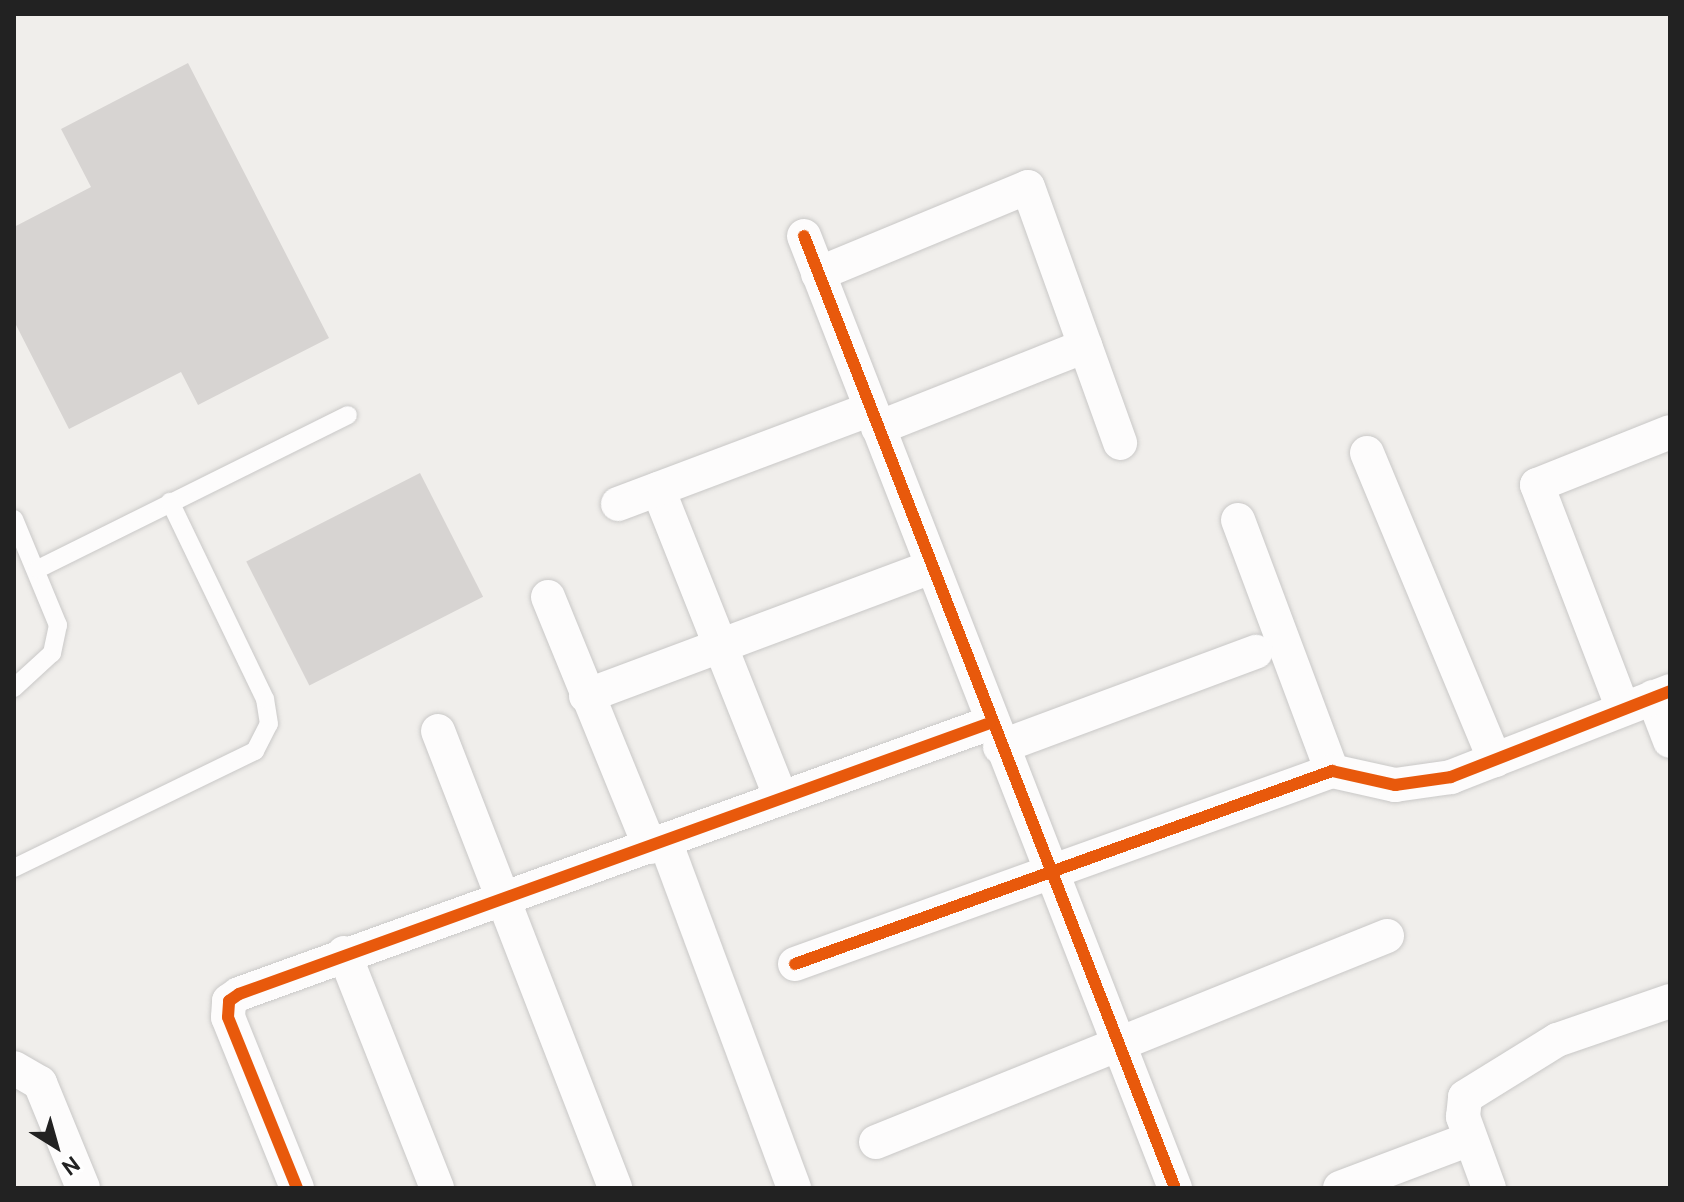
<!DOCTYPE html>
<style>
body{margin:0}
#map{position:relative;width:1684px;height:1202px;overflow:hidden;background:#f0eeeb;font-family:Cabin,sans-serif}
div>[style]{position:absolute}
.building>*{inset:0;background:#d7d4d2;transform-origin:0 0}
.roads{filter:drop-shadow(0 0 2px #c9c8c7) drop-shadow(0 0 2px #c9c8c7)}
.lane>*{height:18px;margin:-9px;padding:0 9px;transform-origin:9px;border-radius:9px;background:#fdfcfc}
.street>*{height:34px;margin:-17px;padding:0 17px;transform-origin:17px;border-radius:17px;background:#fdfcfc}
.cycleway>*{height:12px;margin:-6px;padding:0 6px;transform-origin:6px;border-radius:6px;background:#e8590c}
span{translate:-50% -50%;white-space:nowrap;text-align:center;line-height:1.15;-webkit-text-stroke:6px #fff;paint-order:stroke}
.frame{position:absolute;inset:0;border:16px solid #222;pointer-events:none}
.north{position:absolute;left:16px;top:1106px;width:80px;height:80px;-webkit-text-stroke:6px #fff;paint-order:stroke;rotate:143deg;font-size:22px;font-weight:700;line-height:32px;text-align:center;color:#222}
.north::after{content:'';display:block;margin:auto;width:28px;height:36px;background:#222;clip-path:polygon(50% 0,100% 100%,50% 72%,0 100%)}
</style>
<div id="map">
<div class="building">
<i style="clip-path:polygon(188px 63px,329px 338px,198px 405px,181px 372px,69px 429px,14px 321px,14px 227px,91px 187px,61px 129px)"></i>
<i style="left:420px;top:473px;width:139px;height:195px;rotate:63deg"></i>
</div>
<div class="roads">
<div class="lane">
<i style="left:14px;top:519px;width:115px;rotate:67.5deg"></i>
<i style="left:58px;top:625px;width:29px;rotate:102deg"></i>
<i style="left:52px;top:653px;width:52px;rotate:137.4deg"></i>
<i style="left:38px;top:569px;width:346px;rotate:-26.4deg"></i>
<i style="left:14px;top:868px;width:268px;rotate:-25.9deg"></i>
<i style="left:255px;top:751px;width:30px;rotate:-63deg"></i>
<i style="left:269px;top:724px;width:25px;rotate:-99deg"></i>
<i style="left:265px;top:699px;width:219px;rotate:-115.7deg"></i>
</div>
<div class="street">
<i style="left:804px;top:236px;width:1022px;rotate:68.71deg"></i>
<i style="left:818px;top:274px;width:227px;rotate:-22.5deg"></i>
<i style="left:1028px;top:187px;width:272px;rotate:70.2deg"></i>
<i style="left:878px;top:428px;width:223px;rotate:-21.6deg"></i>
<i style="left:1367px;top:453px;width:333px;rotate:67.4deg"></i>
<i style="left:658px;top:489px;width:330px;rotate:68.3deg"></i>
<i style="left:618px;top:504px;width:270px;rotate:-20.6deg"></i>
<i style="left:1238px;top:520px;width:268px;rotate:69.5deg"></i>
<i style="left:548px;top:597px;width:270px;rotate:67.8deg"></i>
<i style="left:586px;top:696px;width:366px;rotate:-20.5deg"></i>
<i style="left:1653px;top:697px;width:47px;rotate:68.9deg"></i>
<i style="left:1623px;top:709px;width:240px;rotate:-111deg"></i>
<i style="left:1537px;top:485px;width:143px;rotate:-21.7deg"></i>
<i style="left:438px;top:731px;width:490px;rotate:68.8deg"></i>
<i style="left:1000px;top:747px;width:273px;rotate:-20.4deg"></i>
<i style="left:665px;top:841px;width:370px;rotate:69.6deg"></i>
<i style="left:344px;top:953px;width:253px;rotate:68.4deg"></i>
<i style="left:795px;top:964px;width:571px;rotate:-19.77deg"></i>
<i style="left:1332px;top:771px;width:65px;rotate:12.5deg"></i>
<i style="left:1395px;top:785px;width:57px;rotate:-8.1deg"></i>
<i style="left:1451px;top:777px;width:235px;rotate:-21.4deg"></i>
<i style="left:14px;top:1068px;width:30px;rotate:30deg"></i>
<i style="left:40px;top:1083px;width:113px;rotate:67.7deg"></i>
<i style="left:876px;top:1142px;width:551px;rotate:-21.96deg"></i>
<i style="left:297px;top:1188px;width:184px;rotate:-112deg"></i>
<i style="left:228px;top:1017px;width:16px;rotate:-86deg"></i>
<i style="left:229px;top:1001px;width:12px;rotate:-35deg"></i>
<i style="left:239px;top:994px;width:798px;rotate:-19.84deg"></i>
<i style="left:1340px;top:1188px;width:139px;rotate:-20.7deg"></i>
<i style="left:1489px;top:1188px;width:76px;rotate:-110.1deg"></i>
<i style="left:1463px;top:1117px;width:20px;rotate:-84deg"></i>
<i style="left:1465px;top:1097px;width:108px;rotate:-31.8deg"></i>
<i style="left:1557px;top:1040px;width:120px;rotate:-19deg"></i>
</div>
</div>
<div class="cycleway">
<i style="left:804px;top:236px;width:1022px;rotate:68.71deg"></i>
<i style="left:795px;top:964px;width:571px;rotate:-19.77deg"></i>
<i style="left:1332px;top:771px;width:65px;rotate:12.5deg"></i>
<i style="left:1395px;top:785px;width:57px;rotate:-8.1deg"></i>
<i style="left:1451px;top:777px;width:235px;rotate:-21.4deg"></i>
<i style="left:297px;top:1188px;width:184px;rotate:-112deg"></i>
<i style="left:228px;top:1017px;width:16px;rotate:-86deg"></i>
<i style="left:229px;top:1001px;width:12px;rotate:-35deg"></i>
<i style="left:239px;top:994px;width:798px;rotate:-19.84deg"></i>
</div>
<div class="frame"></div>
<div class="north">N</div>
</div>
